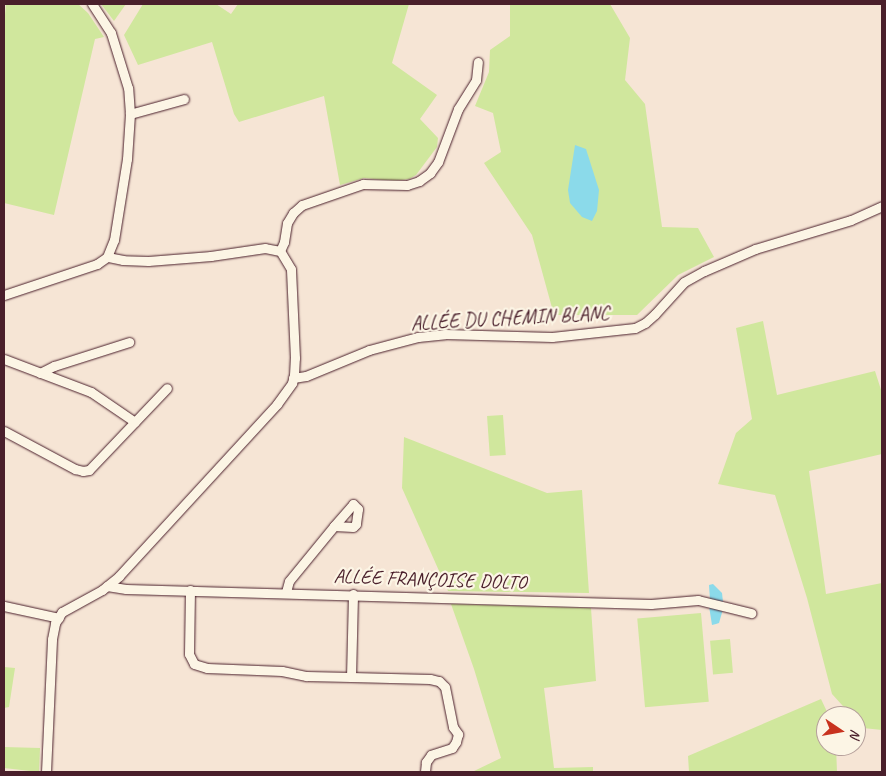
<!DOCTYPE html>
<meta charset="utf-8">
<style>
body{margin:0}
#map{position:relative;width:886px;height:776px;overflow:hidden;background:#f6e5d5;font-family:Caveat,sans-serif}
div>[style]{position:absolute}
.green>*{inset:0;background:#d0e79d;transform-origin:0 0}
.water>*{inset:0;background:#8bdaea}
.roads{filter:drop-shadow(0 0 1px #4a1f2b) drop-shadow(0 0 1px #4a1f2b)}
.street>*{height:9px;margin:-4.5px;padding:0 4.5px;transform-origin:4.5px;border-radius:4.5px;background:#fcf5e5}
span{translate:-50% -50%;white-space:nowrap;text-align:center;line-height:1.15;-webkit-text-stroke:4.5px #fcf5e5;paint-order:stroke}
.street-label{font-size:20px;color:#4a1f2b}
.frame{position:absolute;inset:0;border:5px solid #4a1f2b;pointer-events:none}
.north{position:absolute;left:816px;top:706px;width:50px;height:50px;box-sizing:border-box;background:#fcf5e5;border:1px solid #b59f9b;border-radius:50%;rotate:102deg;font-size:14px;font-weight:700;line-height:20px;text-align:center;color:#4a1f2b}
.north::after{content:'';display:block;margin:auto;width:18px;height:22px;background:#c8321e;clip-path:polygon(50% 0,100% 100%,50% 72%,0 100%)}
</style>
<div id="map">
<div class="green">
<i style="clip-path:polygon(6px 4px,78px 4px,88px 13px,104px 37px,95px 39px,54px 215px,4px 203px,4px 26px)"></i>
<i style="clip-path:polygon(101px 4px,126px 4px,114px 21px)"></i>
<i style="clip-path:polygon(143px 4px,216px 4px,231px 14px,238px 4px,409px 4px,392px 63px,437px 95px,420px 119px,438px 138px,437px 147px,416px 175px,409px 179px,394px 181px,364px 178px,340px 185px,324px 96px,239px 122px,234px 114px,212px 42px,138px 65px,124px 35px)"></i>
<i style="clip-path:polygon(510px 4px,610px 4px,630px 38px,625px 80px,645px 104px,662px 227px,698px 228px,714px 257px,678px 275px,637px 315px,554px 315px,532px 235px,484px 163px,501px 152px,493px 113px,475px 106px,489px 72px,490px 50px,510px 36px)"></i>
<i style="clip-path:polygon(763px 321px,777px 395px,875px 371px,882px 393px,882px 454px,809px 471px,826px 594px,882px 583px,882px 730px,863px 728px,856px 721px,856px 716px,852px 716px,832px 694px,807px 598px,775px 495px,718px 484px,736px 433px,752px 419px,736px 328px)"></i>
<i style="left:503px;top:415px;width:40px;height:16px;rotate:86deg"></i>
<i style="clip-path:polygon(404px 437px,547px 493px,582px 490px,589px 593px,448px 591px,402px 488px)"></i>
<i style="clip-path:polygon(451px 604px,591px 608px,596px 681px,544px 688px,554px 768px,593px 767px,593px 772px,472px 772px,501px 758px,474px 669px)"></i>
<i style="left:701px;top:613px;width:89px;height:64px;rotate:85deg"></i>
<i style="left:730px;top:639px;width:34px;height:20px;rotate:85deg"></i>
<i style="clip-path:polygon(4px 667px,15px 668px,9px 707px,4px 708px)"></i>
<i style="clip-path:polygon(821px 699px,829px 716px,826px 716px,826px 746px,836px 746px,837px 772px,689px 772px,688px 756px)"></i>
<i style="clip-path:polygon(4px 747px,40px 748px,39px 772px,4px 768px)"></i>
</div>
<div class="water">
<i style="clip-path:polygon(575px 145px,586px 149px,599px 190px,597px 211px,592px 221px,582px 217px,570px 203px,568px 190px)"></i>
<i style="clip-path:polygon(713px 584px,722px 593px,723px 602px,710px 600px,709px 585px)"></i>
<i style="clip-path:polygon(709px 606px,723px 609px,719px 623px,716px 624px,712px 625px)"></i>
</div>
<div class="roads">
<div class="street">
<i style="left:130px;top:114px;width:56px;rotate:-15.5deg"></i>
<i style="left:280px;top:251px;width:10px;rotate:-66deg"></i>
<i style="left:284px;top:242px;width:19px;rotate:-81deg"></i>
<i style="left:287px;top:223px;width:12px;rotate:-59deg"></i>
<i style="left:293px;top:213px;width:12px;rotate:-42deg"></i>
<i style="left:302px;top:205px;width:65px;rotate:-19deg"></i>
<i style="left:363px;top:184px;width:44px;rotate:1.3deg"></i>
<i style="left:407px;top:185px;width:13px;rotate:-18deg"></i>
<i style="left:419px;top:181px;width:14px;rotate:-36deg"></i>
<i style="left:430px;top:173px;width:14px;rotate:-54deg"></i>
<i style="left:438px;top:162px;width:57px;rotate:-69.3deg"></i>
<i style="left:458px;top:109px;width:34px;rotate:-58deg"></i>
<i style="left:476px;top:80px;width:18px;rotate:-84deg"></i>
<i style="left:4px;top:295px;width:98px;rotate:-18.4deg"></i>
<i style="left:97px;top:264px;width:12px;rotate:-35deg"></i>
<i style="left:107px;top:257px;width:18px;rotate:-68deg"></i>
<i style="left:114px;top:240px;width:82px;rotate:-80.9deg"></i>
<i style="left:127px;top:159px;width:45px;rotate:-86.2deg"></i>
<i style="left:130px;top:114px;width:26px;rotate:-94deg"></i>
<i style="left:128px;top:88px;width:58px;rotate:-107.2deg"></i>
<i style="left:111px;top:33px;width:35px;rotate:-123deg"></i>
<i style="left:4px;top:359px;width:93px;rotate:20.8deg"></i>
<i style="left:91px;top:392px;width:53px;rotate:34.3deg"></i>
<i style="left:40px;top:373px;width:16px;rotate:-27deg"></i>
<i style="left:54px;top:366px;width:79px;rotate:-17.7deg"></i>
<i style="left:293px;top:378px;width:13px;rotate:-9deg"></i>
<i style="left:306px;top:376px;width:68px;rotate:-22.4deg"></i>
<i style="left:369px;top:350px;width:51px;rotate:-14.9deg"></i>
<i style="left:418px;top:337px;width:27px;rotate:-6deg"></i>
<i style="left:445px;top:334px;width:107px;rotate:1.6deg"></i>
<i style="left:552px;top:337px;width:83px;rotate:-6.2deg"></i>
<i style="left:635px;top:328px;width:11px;rotate:-27deg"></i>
<i style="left:645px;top:323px;width:13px;rotate:-42deg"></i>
<i style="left:655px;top:314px;width:43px;rotate:-47.8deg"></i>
<i style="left:684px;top:282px;width:23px;rotate:-29deg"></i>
<i style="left:704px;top:271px;width:56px;rotate:-23.3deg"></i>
<i style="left:755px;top:249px;width:100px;rotate:-16.8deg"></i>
<i style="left:851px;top:220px;width:34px;rotate:-24deg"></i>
<i style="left:4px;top:431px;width:81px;rotate:28.2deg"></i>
<i style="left:75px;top:469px;width:8px;rotate:14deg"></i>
<i style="left:83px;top:471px;width:6px;rotate:-9deg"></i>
<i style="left:89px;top:470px;width:113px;rotate:-46.4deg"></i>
<i style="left:107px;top:586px;width:19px;rotate:9deg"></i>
<i style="left:126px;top:589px;width:525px;rotate:1.64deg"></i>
<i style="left:651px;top:604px;width:47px;rotate:-4.9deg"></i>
<i style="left:698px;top:600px;width:55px;rotate:13.8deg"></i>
<i style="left:190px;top:590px;width:64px;rotate:90.9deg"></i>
<i style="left:189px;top:654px;width:11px;rotate:63deg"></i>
<i style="left:194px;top:664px;width:14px;rotate:17deg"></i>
<i style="left:207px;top:668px;width:75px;rotate:2.3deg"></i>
<i style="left:282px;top:671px;width:25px;rotate:12deg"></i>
<i style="left:306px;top:676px;width:45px;rotate:1.3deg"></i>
<i style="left:351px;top:677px;width:83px;rotate:-88.6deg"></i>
<i style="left:286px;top:592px;width:11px;rotate:-75deg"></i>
<i style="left:289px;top:581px;width:71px;rotate:-50.7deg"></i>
<i style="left:334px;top:526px;width:29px;rotate:-49deg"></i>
<i style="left:353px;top:504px;width:7px;rotate:45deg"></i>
<i style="left:358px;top:509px;width:15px;rotate:98deg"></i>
<i style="left:356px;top:524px;width:4px;rotate:135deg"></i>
<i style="left:353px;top:527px;width:19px;rotate:-177deg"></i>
<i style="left:4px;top:606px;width:56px;rotate:12.3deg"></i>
<i style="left:351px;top:677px;width:79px;rotate:1.5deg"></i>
<i style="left:430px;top:679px;width:9px;rotate:13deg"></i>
<i style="left:439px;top:681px;width:8px;rotate:45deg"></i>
<i style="left:445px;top:687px;width:41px;rotate:78.7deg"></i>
<i style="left:453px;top:727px;width:9px;rotate:54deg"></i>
<i style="left:458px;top:734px;width:8px;rotate:104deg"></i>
<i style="left:456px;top:742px;width:7px;rotate:124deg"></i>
<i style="left:452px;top:748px;width:22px;rotate:162deg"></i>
<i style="left:431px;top:755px;width:9px;rotate:126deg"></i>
<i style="left:426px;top:762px;width:10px;rotate:96deg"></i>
<i style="left:46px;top:772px;width:133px;rotate:-87.4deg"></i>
<i style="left:52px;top:639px;width:16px;rotate:-79deg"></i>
<i style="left:55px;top:623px;width:13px;rotate:-58deg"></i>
<i style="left:62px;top:612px;width:46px;rotate:-28.8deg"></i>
<i style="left:102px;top:590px;width:22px;rotate:-39deg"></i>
<i style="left:119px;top:576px;width:234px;rotate:-47.4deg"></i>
<i style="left:277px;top:404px;width:26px;rotate:-54deg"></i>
<i style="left:292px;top:383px;width:8px;rotate:-76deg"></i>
<i style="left:294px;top:375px;width:17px;rotate:-87deg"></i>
<i style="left:295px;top:358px;width:89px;rotate:-92.6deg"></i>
<i style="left:291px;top:269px;width:21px;rotate:-121deg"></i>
<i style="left:280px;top:251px;width:15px;rotate:-169deg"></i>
<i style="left:265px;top:248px;width:55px;rotate:171.6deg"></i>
<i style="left:211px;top:256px;width:63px;rotate:175.5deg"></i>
<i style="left:148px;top:261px;width:25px;rotate:-178deg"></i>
<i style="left:123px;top:260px;width:16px;rotate:-169deg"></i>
</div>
</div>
<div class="street-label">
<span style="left:510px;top:318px;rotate:-3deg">ALLÉE DU CHEMIN BLANC</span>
<span style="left:430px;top:579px;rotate:2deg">ALLÉE FRANÇOISE DOLTO</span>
</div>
<div class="frame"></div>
<div class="north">N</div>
</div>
